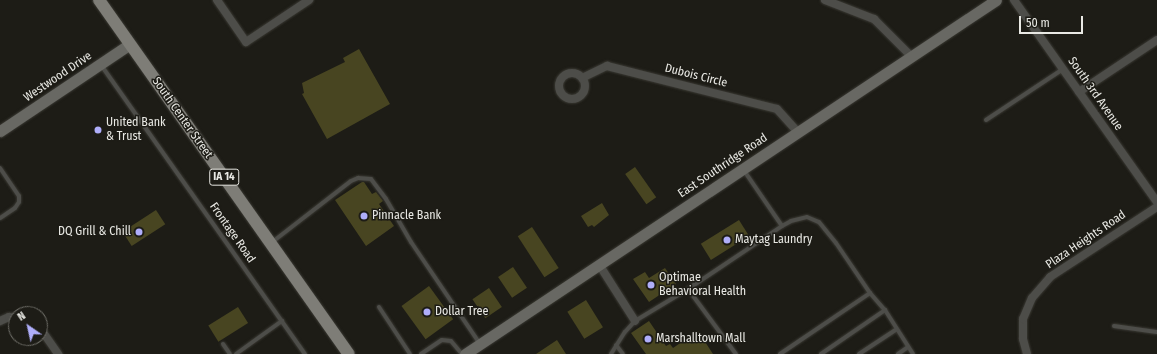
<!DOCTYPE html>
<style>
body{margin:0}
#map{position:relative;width:1157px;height:354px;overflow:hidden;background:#1d1c16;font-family:"Fira Sans Condensed",sans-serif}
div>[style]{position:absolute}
.building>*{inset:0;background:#484521;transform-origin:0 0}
.roads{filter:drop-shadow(0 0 1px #3a3933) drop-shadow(0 0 1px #3a3933)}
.lane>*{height:4px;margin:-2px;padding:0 2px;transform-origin:2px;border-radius:2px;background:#4d4d49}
.street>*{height:8px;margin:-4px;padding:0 4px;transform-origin:4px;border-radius:4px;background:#4d4d49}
.street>.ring{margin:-4px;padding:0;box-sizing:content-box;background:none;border:8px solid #4d4d49;border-radius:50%}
.secondary>*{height:11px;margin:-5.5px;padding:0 5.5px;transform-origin:5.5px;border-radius:5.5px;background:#686863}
.primary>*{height:12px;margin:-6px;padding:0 6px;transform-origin:6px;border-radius:6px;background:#7e7d77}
.dots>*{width:11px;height:11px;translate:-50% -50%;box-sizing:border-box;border:2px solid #1d1c16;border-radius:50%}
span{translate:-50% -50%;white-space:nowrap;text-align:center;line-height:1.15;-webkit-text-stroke:3px #1d1c16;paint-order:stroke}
.shield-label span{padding:1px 3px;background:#1d1c16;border:1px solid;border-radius:3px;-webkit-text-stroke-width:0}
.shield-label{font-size:11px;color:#e9e9e4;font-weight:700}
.street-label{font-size:12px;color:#e9e9e4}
.poi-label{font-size:12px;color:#e9e9e4}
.left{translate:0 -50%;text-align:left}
.right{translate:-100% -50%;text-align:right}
.north{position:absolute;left:8px;top:306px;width:40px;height:40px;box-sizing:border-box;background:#1d1c16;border:1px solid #6f6e68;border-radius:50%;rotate:326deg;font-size:11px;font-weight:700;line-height:16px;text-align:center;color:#e9e9e4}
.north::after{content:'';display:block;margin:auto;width:14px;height:18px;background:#afaefa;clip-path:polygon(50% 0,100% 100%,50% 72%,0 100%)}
.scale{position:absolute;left:1019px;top:16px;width:64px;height:18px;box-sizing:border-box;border:2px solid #e9e9e4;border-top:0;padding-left:5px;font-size:12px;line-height:14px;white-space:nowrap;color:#e9e9e4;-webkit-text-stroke:3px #1d1c16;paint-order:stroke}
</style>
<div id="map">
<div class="building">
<i style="clip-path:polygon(359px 49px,390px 104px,327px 139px,302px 94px,304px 93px,302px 83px,345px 62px,343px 58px)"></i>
<i style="left:635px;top:167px;width:37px;height:12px;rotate:55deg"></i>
<i style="clip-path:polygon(362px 182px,364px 182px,372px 194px,376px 192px,383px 201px,379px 204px,394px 226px,366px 246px,335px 200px)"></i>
<i style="clip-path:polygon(602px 203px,609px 215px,594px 227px,592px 225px,588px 227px,581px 216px)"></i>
<i style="left:156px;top:210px;width:17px;height:40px;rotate:57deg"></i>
<i style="left:739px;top:220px;width:19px;height:45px;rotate:58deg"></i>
<i style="left:532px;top:227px;width:49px;height:17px;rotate:57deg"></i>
<i style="left:513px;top:267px;width:25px;height:18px;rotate:56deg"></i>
<i style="clip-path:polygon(665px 268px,676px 284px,649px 302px,633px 279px,645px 272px,649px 278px)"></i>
<i style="left:429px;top:286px;width:41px;height:34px;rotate:54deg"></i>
<i style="left:489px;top:288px;width:23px;height:20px;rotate:56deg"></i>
<i style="left:586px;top:300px;width:32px;height:22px;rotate:58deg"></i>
<i style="left:238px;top:307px;width:19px;height:35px;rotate:58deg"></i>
<i style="clip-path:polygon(649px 321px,666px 346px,670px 344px,673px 348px,698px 331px,713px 354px,646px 354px,631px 333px)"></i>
<i style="clip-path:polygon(557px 340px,566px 354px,536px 354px)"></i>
</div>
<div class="roads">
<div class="lane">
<i style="left:101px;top:65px;width:354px;rotate:54.8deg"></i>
<i style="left:986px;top:120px;width:92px;rotate:-33.5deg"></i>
<i style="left:0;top:168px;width:34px;rotate:56deg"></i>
<i style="left:19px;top:196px;width:6px;rotate:90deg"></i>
<i style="left:19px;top:202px;width:7px;rotate:124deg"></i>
<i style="left:15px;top:208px;width:18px;rotate:146deg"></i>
<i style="left:782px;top:226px;width:10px;rotate:-29deg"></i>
<i style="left:791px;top:221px;width:16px;rotate:-14deg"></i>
<i style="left:807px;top:217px;width:13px;rotate:23deg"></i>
<i style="left:819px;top:222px;width:27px;rotate:51deg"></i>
<i style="left:836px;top:243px;width:60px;rotate:55.8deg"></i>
<i style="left:870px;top:293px;width:23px;rotate:49deg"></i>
<i style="left:885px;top:310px;width:52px;rotate:57.5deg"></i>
<i style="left:271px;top:243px;width:101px;rotate:-37.8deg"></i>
<i style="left:351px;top:181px;width:8px;rotate:-23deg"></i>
<i style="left:358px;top:178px;width:13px;rotate:4deg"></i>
<i style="left:371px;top:179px;width:25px;rotate:53deg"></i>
<i style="left:386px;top:199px;width:50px;rotate:59.8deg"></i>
<i style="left:411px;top:242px;width:123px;rotate:55.9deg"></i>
<i style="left:688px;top:289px;width:113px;rotate:-33.8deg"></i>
<i style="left:782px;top:226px;width:69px;rotate:-124.4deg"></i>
<i style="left:379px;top:307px;width:56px;rotate:56.6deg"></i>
<i style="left:1114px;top:326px;width:43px;rotate:7.9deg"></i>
<i style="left:223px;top:344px;width:12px;rotate:55deg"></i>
<i style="left:616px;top:345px;width:11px;rotate:52deg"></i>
<i style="left:236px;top:354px;width:57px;rotate:-35.7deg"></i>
<i style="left:421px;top:354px;width:25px;rotate:-34deg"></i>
<i style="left:442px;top:340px;width:9px;rotate:6deg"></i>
<i style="left:451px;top:341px;width:17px;rotate:50deg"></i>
<i style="left:611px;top:354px;width:26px;rotate:-58deg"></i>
<i style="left:625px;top:332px;width:15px;rotate:-48deg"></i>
<i style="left:635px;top:321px;width:62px;rotate:-31.1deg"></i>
<i style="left:688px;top:289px;width:81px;rotate:53.6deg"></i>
<i style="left:780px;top:354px;width:109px;rotate:-34.1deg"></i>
<i style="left:821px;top:354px;width:78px;rotate:-34.5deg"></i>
<i style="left:859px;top:354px;width:45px;rotate:-33.3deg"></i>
<i style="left:898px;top:354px;width:12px;rotate:-35deg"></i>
</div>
<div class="street">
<i style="left:217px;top:0;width:51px;rotate:55.4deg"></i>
<i style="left:246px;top:42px;width:76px;rotate:-33.7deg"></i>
<i style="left:825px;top:0;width:53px;rotate:21.2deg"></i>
<i style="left:874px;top:19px;width:52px;rotate:45deg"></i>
<i style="left:1014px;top:0;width:247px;rotate:54.7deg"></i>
<i class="ring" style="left:559px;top:73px;width:18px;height:18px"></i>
<i style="left:582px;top:78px;width:28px;rotate:-26deg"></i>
<i style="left:607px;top:66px;width:175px;rotate:14.2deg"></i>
<i style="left:777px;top:109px;width:30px;rotate:48deg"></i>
<i style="left:1079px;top:92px;width:94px;rotate:-33.7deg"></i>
<i style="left:600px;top:266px;width:65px;rotate:57.5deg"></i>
<i style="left:0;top:321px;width:10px;rotate:-24deg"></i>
<i style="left:9px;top:317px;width:7px;rotate:8deg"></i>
<i style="left:40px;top:328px;width:32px;rotate:55deg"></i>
<i style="left:1027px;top:354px;width:16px;rotate:-105deg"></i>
<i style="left:1023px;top:339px;width:20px;rotate:-90deg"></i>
<i style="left:1023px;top:319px;width:23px;rotate:-67deg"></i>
<i style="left:1032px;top:298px;width:28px;rotate:-49deg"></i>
<i style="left:1050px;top:277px;width:128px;rotate:-33.2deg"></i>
</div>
<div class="secondary">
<i style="left:0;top:131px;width:156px;rotate:-33.8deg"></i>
<i style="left:465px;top:354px;width:638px;rotate:-33.69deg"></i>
</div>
<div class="primary">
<i style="left:99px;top:0;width:433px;rotate:54.8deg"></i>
</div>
</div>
<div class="dots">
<i style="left:98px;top:130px;background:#afaefa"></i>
<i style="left:364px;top:216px;background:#afaefa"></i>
<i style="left:139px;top:232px;background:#afaefa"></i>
<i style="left:727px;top:240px;background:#afaefa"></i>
<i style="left:651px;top:285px;background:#afaefa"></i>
<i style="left:427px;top:312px;background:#afaefa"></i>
<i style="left:648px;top:339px;background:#afaefa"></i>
</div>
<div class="shield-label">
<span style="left:224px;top:177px">IA 14</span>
</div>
<div class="street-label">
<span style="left:696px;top:76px;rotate:14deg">Dubois Circle</span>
<span style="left:58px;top:77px;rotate:-34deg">Westwood Drive</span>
<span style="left:1095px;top:94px;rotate:55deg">South 3rd Avenue</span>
<span style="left:182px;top:118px;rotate:55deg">South Center Street</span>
<span style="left:723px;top:166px;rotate:-34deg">East Southridge Road</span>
<span style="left:232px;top:233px;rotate:55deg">Frontage Road</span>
<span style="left:1086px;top:240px;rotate:-34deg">Plaza Heights Road</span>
</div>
<div class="poi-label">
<span class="left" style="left:106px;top:130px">United Bank<br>&amp; Trust</span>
<span class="left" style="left:372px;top:216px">Pinnacle Bank</span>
<span class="right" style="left:131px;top:232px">DQ Grill &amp; Chill</span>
<span class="left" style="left:735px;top:240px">Maytag Laundry</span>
<span class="left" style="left:659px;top:285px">Optimae<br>Behavioral Health</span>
<span class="left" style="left:435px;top:312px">Dollar Tree</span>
<span class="left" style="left:656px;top:339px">Marshalltown Mall</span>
</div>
<div class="north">N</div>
<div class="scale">50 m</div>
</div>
